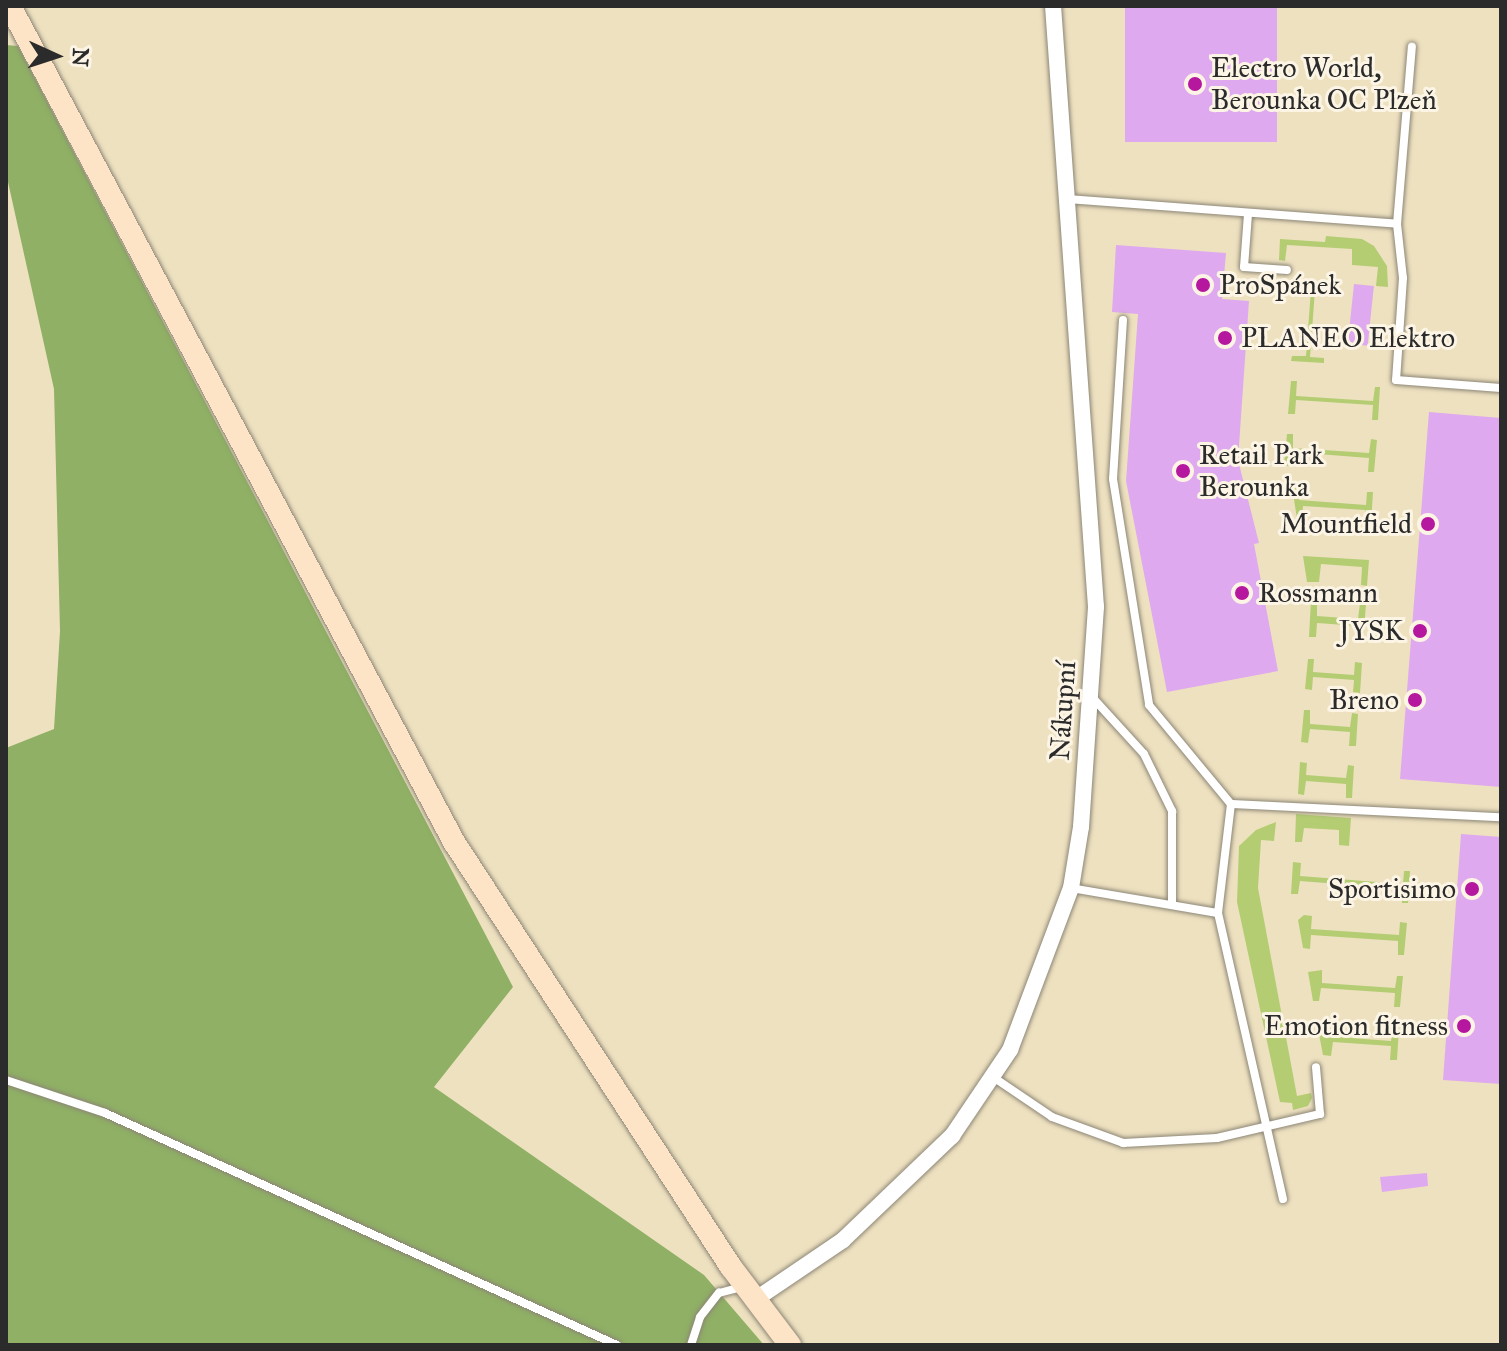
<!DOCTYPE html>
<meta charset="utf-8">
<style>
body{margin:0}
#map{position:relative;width:1507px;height:1351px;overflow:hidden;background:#eee1c0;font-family:"IM FELL Great Primer",serif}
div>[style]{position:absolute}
.green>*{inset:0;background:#b4cd73}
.forest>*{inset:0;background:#8fb065}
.building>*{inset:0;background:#dea9ee;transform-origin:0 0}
.roads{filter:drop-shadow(0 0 2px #8c8676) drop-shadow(0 0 2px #8c8676)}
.lane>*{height:8px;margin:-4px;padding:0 4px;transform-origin:4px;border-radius:4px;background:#fff}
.street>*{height:16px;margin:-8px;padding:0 8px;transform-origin:8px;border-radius:8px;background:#fff}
.secondary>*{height:22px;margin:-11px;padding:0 11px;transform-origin:11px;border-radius:11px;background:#fee4c6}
.dots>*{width:22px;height:22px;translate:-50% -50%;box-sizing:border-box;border:4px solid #fcf5e5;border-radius:50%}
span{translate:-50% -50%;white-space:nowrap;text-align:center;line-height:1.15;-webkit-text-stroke:6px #fcf5e5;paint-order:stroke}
.poi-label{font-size:28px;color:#2b2b2b}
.left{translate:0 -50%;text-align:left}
.right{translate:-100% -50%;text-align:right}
.street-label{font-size:28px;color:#2b2b2b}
.frame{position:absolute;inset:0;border:8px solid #2b2b2b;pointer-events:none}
.north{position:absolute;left:16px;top:16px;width:80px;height:80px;-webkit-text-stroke:6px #fcf5e5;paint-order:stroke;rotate:93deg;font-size:22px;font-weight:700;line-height:32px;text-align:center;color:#2b2b2b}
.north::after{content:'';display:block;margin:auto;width:28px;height:36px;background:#2b2b2b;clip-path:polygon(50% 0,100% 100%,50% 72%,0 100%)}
</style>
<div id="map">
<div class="green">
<i style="clip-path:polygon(1326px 236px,1362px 239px,1374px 246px,1387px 266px,1388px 287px,1376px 286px,1378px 267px,1352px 265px,1352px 249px,1287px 245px,1285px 261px,1279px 260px,1280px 239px,1325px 242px)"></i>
<i style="clip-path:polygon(1297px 282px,1329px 284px,1329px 290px,1315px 290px,1310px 357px,1324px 358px,1324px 363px,1291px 361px,1292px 356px,1306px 356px,1311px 290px,1296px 288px)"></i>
<i style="clip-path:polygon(1291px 381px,1297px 381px,1296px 396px,1373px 401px,1375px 387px,1380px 387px,1378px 420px,1372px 420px,1373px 405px,1296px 400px,1295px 414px,1288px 414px)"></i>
<i style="clip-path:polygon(1287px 434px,1293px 434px,1293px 448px,1369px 453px,1371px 439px,1377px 440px,1374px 472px,1368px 472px,1369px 458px,1292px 452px,1291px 466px,1284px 466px)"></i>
<i style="clip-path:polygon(1292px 486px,1300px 487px,1299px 500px,1366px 505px,1367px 492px,1373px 492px,1371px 524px,1365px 523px,1365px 510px,1303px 506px,1302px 519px,1297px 519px)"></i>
<i style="clip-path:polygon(1303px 556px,1369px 560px,1367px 586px,1361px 585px,1362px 567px,1321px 564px,1319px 582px,1307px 582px)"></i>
<i style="clip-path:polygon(1311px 600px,1317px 600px,1317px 616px,1358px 619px,1360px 603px,1366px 604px,1363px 641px,1357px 641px,1358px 626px,1317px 623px,1316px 637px,1309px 637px)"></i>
<i style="clip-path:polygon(1308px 659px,1314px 659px,1313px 672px,1354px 675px,1355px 662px,1362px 663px,1360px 693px,1353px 692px,1354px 680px,1313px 677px,1312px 690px,1305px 689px)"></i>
<i style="clip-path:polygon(1304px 710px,1310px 710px,1310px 724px,1350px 727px,1352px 713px,1358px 714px,1356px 746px,1349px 746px,1350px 732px,1310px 729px,1308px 743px,1301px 742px)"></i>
<i style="clip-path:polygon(1300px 762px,1307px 763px,1306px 775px,1346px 778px,1348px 765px,1354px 766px,1352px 798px,1346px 798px,1346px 784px,1306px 781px,1304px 795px,1298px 794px)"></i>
<i style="clip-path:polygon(1296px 814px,1351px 818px,1349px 846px,1339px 845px,1339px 830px,1304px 828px,1302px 842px,1295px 842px)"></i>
<i style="clip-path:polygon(1276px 822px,1274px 841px,1261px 840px,1258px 888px,1297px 1096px,1311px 1093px,1312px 1098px,1308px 1106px,1293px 1110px,1292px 1103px,1280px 1102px,1237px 902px,1239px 846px,1256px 830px)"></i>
<i style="clip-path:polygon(1293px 862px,1301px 863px,1300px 876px,1403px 884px,1404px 871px,1410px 871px,1408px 903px,1402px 903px,1402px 889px,1300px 881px,1298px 894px,1291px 894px)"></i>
<i style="clip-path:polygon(1304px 915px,1312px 916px,1311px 929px,1399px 935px,1400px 922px,1407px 923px,1404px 955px,1398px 955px,1398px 941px,1311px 935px,1310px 949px,1303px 948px,1298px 920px)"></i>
<i style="clip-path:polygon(1322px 970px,1322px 983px,1395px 988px,1397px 976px,1403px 976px,1400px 1007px,1394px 1007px,1395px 993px,1321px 988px,1319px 1001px,1313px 1001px,1308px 972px)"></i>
<i style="clip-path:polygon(1325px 1022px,1325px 1036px,1391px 1041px,1393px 1027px,1399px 1027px,1397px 1060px,1390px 1060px,1391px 1046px,1333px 1042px,1331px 1056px,1323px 1055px,1318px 1029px)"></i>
</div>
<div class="forest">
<i style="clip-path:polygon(6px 45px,18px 46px,513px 987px,434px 1087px,704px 1275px,764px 1345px,6px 1345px,6px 748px,54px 729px,60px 631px,54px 389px,6px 173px)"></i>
</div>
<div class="building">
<i style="left:1125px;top:6px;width:152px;height:136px"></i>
<i style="clip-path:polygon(1116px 245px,1226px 253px,1222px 299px,1249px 301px,1238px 460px,1259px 543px,1254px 544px,1278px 671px,1167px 692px,1126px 481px,1138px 314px,1112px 312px)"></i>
<i style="left:1354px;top:284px;width:20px;height:60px;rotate:6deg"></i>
<i style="clip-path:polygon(1429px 412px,1501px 418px,1501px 787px,1400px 779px)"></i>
<i style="clip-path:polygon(1461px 834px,1501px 837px,1501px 1084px,1443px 1080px)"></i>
<i style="clip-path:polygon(1427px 1173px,1428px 1186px,1382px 1192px,1380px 1177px)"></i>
</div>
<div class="roads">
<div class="lane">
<i style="left:1068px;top:199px;width:330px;rotate:4.3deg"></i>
<i style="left:1397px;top:224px;width:178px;rotate:-85.2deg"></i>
<i style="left:1248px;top:214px;width:53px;rotate:94.3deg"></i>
<i style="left:1244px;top:267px;width:43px;rotate:4deg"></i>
<i style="left:1397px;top:224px;width:54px;rotate:83.7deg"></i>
<i style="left:1403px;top:278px;width:102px;rotate:93.9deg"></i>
<i style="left:1396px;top:380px;width:105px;rotate:4.4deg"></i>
<i style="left:1123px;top:320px;width:159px;rotate:93.6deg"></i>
<i style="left:1113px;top:479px;width:229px;rotate:80.9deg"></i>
<i style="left:1149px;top:705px;width:129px;rotate:50.4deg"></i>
<i style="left:1092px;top:697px;width:77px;rotate:47.6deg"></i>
<i style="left:1144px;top:754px;width:64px;rotate:63.8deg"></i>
<i style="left:1172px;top:811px;width:91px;rotate:90deg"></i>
<i style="left:1071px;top:888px;width:149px;rotate:9.7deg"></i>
<i style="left:993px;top:1077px;width:71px;rotate:34.1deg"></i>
<i style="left:1052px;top:1117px;width:76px;rotate:20.1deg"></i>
<i style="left:1123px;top:1143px;width:94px;rotate:-3deg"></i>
<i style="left:1217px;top:1138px;width:106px;rotate:-13.1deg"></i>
<i style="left:1320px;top:1114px;width:47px;rotate:-94.9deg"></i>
<i style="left:6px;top:1080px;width:104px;rotate:18.4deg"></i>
<i style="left:105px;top:1113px;width:562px;rotate:24.38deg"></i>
<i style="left:1283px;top:1199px;width:293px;rotate:-102.8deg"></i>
<i style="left:1218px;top:913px;width:110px;rotate:-83.2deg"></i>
<i style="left:1231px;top:804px;width:270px;rotate:2.8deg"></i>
<i style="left:691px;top:1345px;width:29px;rotate:-72deg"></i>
<i style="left:700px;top:1317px;width:31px;rotate:-52deg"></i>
<i style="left:719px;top:1293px;width:23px;rotate:-15deg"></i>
</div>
<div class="street">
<i style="left:756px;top:1299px;width:105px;rotate:-34.1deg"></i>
<i style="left:843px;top:1240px;width:151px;rotate:-43.7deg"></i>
<i style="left:952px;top:1136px;width:104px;rotate:-56deg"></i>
<i style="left:1010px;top:1050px;width:173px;rotate:-69.4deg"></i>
<i style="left:1071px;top:888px;width:62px;rotate:-80.7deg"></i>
<i style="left:1081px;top:827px;width:221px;rotate:-86.1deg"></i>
<i style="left:1096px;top:607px;width:603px;rotate:-94.09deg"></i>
</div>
<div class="secondary">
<i style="left:10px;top:6px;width:947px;rotate:62.03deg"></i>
<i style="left:454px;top:842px;width:507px;rotate:56.91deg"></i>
<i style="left:731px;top:1267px;width:98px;rotate:52.9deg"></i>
</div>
</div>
<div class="dots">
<i style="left:1195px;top:84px;background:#b5179e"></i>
<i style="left:1203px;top:285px;background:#b5179e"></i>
<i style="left:1225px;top:338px;background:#b5179e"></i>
<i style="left:1183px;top:471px;background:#b5179e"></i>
<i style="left:1428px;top:524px;background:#b5179e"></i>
<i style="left:1242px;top:593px;background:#b5179e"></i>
<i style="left:1420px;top:631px;background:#b5179e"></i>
<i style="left:1415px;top:700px;background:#b5179e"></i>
<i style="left:1472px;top:889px;background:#b5179e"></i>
<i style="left:1464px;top:1026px;background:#b5179e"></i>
</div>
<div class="poi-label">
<span class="left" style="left:1211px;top:84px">Electro World,<br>Berounka OC Plzeň</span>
<span class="left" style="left:1219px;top:285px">ProSpánek</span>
<span class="left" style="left:1241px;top:338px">PLANEO Elektro</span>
<span class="left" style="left:1199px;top:471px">Retail Park<br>Berounka</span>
<span class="right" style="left:1412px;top:524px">Mountfield</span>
<span class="left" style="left:1258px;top:593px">Rossmann</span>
<span class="right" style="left:1404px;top:631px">JYSK</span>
<span class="right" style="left:1399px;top:700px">Breno</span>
<span class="right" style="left:1456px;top:889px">Sportisimo</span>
<span class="right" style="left:1448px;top:1026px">Emotion fitness</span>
</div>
<div class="street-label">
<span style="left:1063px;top:711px;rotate:-86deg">Nákupní</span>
</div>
<div class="frame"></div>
<div class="north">N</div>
</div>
